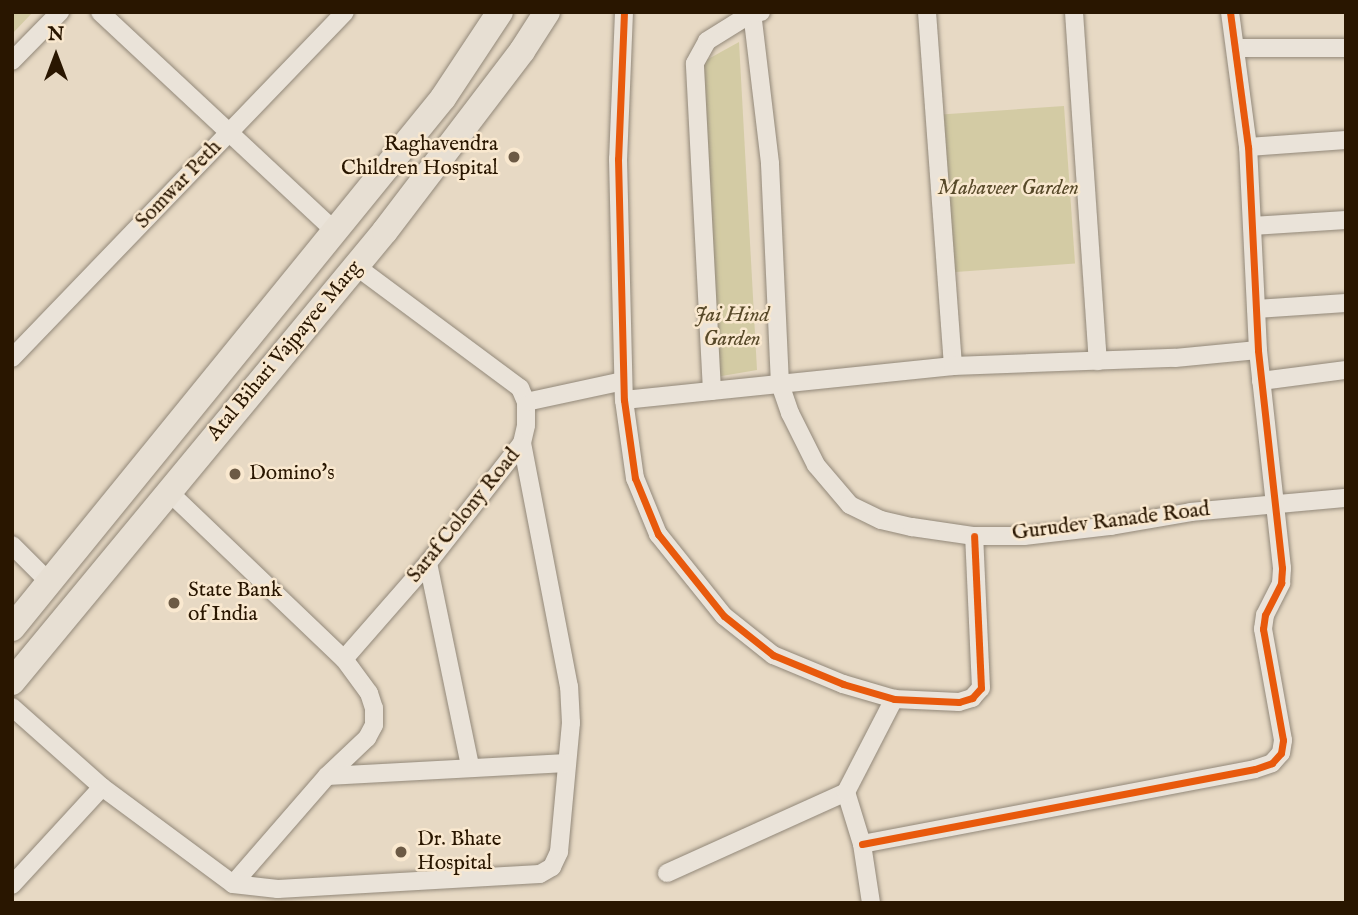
<!DOCTYPE html>
<style>
body{margin:0}
#map{position:relative;width:1358px;height:915px;overflow:hidden;background:#e7d9c4;font-family:"IM FELL English",serif}
div>[style]{position:absolute}
.green>*{inset:0;background:#d3cba4;transform-origin:0 0}
.roads{filter:drop-shadow(0 0 2px #928879) drop-shadow(0 0 2px #928879)}
.minor>*{height:18px;margin:-9px;padding:0 9px;transform-origin:9px;border-radius:9px;background:#eae3d9}
.primary>*{height:26px;margin:-13px;padding:0 13px;transform-origin:13px;border-radius:13px;background:#e7dfd3}
.cycleway>*{height:7px;margin:-3.5px;padding:0 3.5px;transform-origin:3.5px;border-radius:3.5px;background:#e8590c}
.dots>*{width:19px;height:19px;translate:-50% -50%;box-sizing:border-box;border:4px solid #f9e8cf;border-radius:50%}
span{translate:-50% -50%;white-space:nowrap;text-align:center;line-height:1.15;-webkit-text-stroke:5px #f9e8cf;paint-order:stroke}
.poi-label{font-size:21px;color:#291600}
.right{translate:-100% -50%;text-align:right}
.left{translate:0 -50%;text-align:left}
.street-label{font-size:21px;color:#291600}
.park-label{font-size:21px;color:#574929;font-style:italic}
.frame{position:absolute;inset:0;border:14px solid #291600;pointer-events:none}
.north{position:absolute;left:21px;top:21px;width:70px;height:70px;-webkit-text-stroke:5px #f9e8cf;paint-order:stroke;rotate:0deg;font-size:19px;font-weight:700;line-height:28px;text-align:center;color:#291600}
.north::after{content:'';display:block;margin:auto;width:24px;height:32px;background:#291600;clip-path:polygon(50% 0,100% 100%,50% 72%,0 100%)}
</style>
<div id="map">
<div class="green">
<i style="clip-path:polygon(12px 12px,33px 12px,12px 34px)"></i>
<i style="clip-path:polygon(739px 42px,757px 370px,710px 378px,701px 63px)"></i>
<i style="left:1064px;top:106px;width:158px;height:123px;rotate:86deg"></i>
</div>
<div class="roads">
<div class="minor">
<i style="left:100px;top:12px;width:321px;rotate:43deg"></i>
<i style="left:624px;top:12px;width:147px;rotate:92.3deg"></i>
<i style="left:618px;top:159px;width:241px;rotate:88.6deg"></i>
<i style="left:624px;top:400px;width:79px;rotate:82deg"></i>
<i style="left:635px;top:478px;width:61px;rotate:67.7deg"></i>
<i style="left:658px;top:534px;width:105px;rotate:51.2deg"></i>
<i style="left:724px;top:616px;width:63px;rotate:38.5deg"></i>
<i style="left:773px;top:655px;width:76px;rotate:22.5deg"></i>
<i style="left:843px;top:684px;width:53px;rotate:16.4deg"></i>
<i style="left:894px;top:699px;width:65px;rotate:2.6deg"></i>
<i style="left:959px;top:702px;width:14px;rotate:-17deg"></i>
<i style="left:972px;top:698px;width:13px;rotate:-48deg"></i>
<i style="left:981px;top:688px;width:152px;rotate:-92.6deg"></i>
<i style="left:752px;top:12px;width:153px;rotate:83.2deg"></i>
<i style="left:770px;top:164px;width:220px;rotate:87.4deg"></i>
<i style="left:780px;top:384px;width:31px;rotate:71deg"></i>
<i style="left:790px;top:413px;width:58px;rotate:63.4deg"></i>
<i style="left:816px;top:465px;width:52px;rotate:49.6deg"></i>
<i style="left:850px;top:505px;width:34px;rotate:26deg"></i>
<i style="left:881px;top:520px;width:32px;rotate:13deg"></i>
<i style="left:912px;top:527px;width:63px;rotate:8.3deg"></i>
<i style="left:974px;top:536px;width:50px"></i>
<i style="left:1024px;top:536px;width:88px;rotate:-6.6deg"></i>
<i style="left:1111px;top:526px;width:81px;rotate:-9.9deg"></i>
<i style="left:1191px;top:512px;width:156px;rotate:-5.2deg"></i>
<i style="left:927px;top:12px;width:355px;rotate:85.8deg"></i>
<i style="left:1074px;top:12px;width:350px;rotate:86.1deg"></i>
<i style="left:1237px;top:48px;width:109px"></i>
<i style="left:12px;top:61px;width:69px;rotate:-45.6deg"></i>
<i style="left:1248px;top:147px;width:98px;rotate:-4.1deg"></i>
<i style="left:1252px;top:226px;width:94px;rotate:-3.7deg"></i>
<i style="left:1256px;top:309px;width:90px;rotate:-3.8deg"></i>
<i style="left:12px;top:358px;width:480px;rotate:-46.1deg"></i>
<i style="left:1261px;top:381px;width:86px;rotate:-7.4deg"></i>
<i style="left:712px;top:391px;width:328px;rotate:-93deg"></i>
<i style="left:695px;top:63px;width:25px;rotate:-61deg"></i>
<i style="left:707px;top:41px;width:53px;rotate:-31.9deg"></i>
<i style="left:752px;top:13px;width:9px;rotate:-6deg"></i>
<i style="left:624px;top:400px;width:331px;rotate:-5.9deg"></i>
<i style="left:953px;top:366px;width:222px;rotate:-2.1deg"></i>
<i style="left:1175px;top:358px;width:83px;rotate:-5.5deg"></i>
<i style="left:526px;top:402px;width:99px;rotate:-12.2deg"></i>
<i style="left:169px;top:492px;width:242px;rotate:43.7deg"></i>
<i style="left:344px;top:659px;width:42px;rotate:53.7deg"></i>
<i style="left:369px;top:693px;width:16px;rotate:72deg"></i>
<i style="left:374px;top:708px;width:17px;rotate:90deg"></i>
<i style="left:374px;top:725px;width:15px;rotate:118deg"></i>
<i style="left:367px;top:738px;width:55px;rotate:136.5deg"></i>
<i style="left:327px;top:776px;width:143px;rotate:131deg"></i>
<i style="left:12px;top:545px;width:52px;rotate:45deg"></i>
<i style="left:428px;top:563px;width:207px;rotate:78.3deg"></i>
<i style="left:344px;top:659px;width:128px;rotate:-48.8deg"></i>
<i style="left:428px;top:563px;width:152px;rotate:-51.9deg"></i>
<i style="left:522px;top:443px;width:18px;rotate:-77deg"></i>
<i style="left:526px;top:425px;width:23px;rotate:-90deg"></i>
<i style="left:526px;top:402px;width:15px;rotate:-113deg"></i>
<i style="left:520px;top:388px;width:204px;rotate:-143.4deg"></i>
<i style="left:12px;top:707px;width:120px;rotate:41.6deg"></i>
<i style="left:102px;top:787px;width:163px;rotate:36.5deg"></i>
<i style="left:233px;top:884px;width:45px;rotate:6.3deg"></i>
<i style="left:278px;top:889px;width:262px;rotate:-3.3deg"></i>
<i style="left:540px;top:874px;width:14px;rotate:-30deg"></i>
<i style="left:552px;top:867px;width:17px;rotate:-65deg"></i>
<i style="left:559px;top:852px;width:130px;rotate:-84.7deg"></i>
<i style="left:571px;top:723px;width:36px;rotate:-93deg"></i>
<i style="left:569px;top:687px;width:248px;rotate:-100.9deg"></i>
<i style="left:327px;top:776px;width:240px;rotate:-3.1deg"></i>
<i style="left:846px;top:792px;width:54px;rotate:72.9deg"></i>
<i style="left:862px;top:844px;width:60px;rotate:81.3deg"></i>
<i style="left:862px;top:844px;width:400px;rotate:-10.8deg"></i>
<i style="left:1255px;top:769px;width:18px;rotate:-19deg"></i>
<i style="left:1272px;top:763px;width:13px;rotate:-48deg"></i>
<i style="left:1281px;top:753px;width:13px;rotate:-81deg"></i>
<i style="left:1283px;top:740px;width:113px;rotate:-100.2deg"></i>
<i style="left:1263px;top:629px;width:14px;rotate:-82deg"></i>
<i style="left:1265px;top:615px;width:36px;rotate:-63deg"></i>
<i style="left:1281px;top:583px;width:15px;rotate:-86deg"></i>
<i style="left:1282px;top:568px;width:219px;rotate:-96.3deg"></i>
<i style="left:1258px;top:350px;width:203px;rotate:-92.8deg"></i>
<i style="left:1248px;top:147px;width:136px;rotate:-97.6deg"></i>
<i style="left:667px;top:873px;width:196px;rotate:-24.3deg"></i>
<i style="left:846px;top:792px;width:105px;rotate:-62.7deg"></i>
<i style="left:12px;top:885px;width:133px;rotate:-47.4deg"></i>
</div>
<div class="primary">
<i style="left:12px;top:628px;width:683px;rotate:-50.88deg"></i>
<i style="left:443px;top:98px;width:103px;rotate:-56.5deg"></i>
<i style="left:12px;top:682px;width:585px;rotate:-50.41deg"></i>
<i style="left:385px;top:231px;width:226px;rotate:-52.7deg"></i>
<i style="left:522px;top:51px;width:46px;rotate:-57.3deg"></i>
</div>
</div>
<div class="cycleway">
<i style="left:624px;top:12px;width:147px;rotate:92.3deg"></i>
<i style="left:618px;top:159px;width:241px;rotate:88.6deg"></i>
<i style="left:624px;top:400px;width:79px;rotate:82deg"></i>
<i style="left:635px;top:478px;width:61px;rotate:67.7deg"></i>
<i style="left:658px;top:534px;width:105px;rotate:51.2deg"></i>
<i style="left:724px;top:616px;width:63px;rotate:38.5deg"></i>
<i style="left:773px;top:655px;width:76px;rotate:22.5deg"></i>
<i style="left:843px;top:684px;width:53px;rotate:16.4deg"></i>
<i style="left:894px;top:699px;width:65px;rotate:2.6deg"></i>
<i style="left:959px;top:702px;width:14px;rotate:-17deg"></i>
<i style="left:972px;top:698px;width:13px;rotate:-48deg"></i>
<i style="left:981px;top:688px;width:152px;rotate:-92.6deg"></i>
<i style="left:862px;top:844px;width:400px;rotate:-10.8deg"></i>
<i style="left:1255px;top:769px;width:18px;rotate:-19deg"></i>
<i style="left:1272px;top:763px;width:13px;rotate:-48deg"></i>
<i style="left:1281px;top:753px;width:13px;rotate:-81deg"></i>
<i style="left:1283px;top:740px;width:113px;rotate:-100.2deg"></i>
<i style="left:1263px;top:629px;width:14px;rotate:-82deg"></i>
<i style="left:1265px;top:615px;width:36px;rotate:-63deg"></i>
<i style="left:1281px;top:583px;width:15px;rotate:-86deg"></i>
<i style="left:1282px;top:568px;width:219px;rotate:-96.3deg"></i>
<i style="left:1258px;top:350px;width:203px;rotate:-92.8deg"></i>
<i style="left:1248px;top:147px;width:136px;rotate:-97.6deg"></i>
</div>
<div class="dots">
<i style="left:514px;top:157px;background:#6c5a45"></i>
<i style="left:235px;top:474px;background:#6c5a45"></i>
<i style="left:174px;top:603px;background:#6c5a45"></i>
<i style="left:401px;top:852px;background:#6c5a45"></i>
</div>
<div class="poi-label">
<span class="right" style="left:498px;top:157px">Raghavendra<br>Children Hospital</span>
<span class="left" style="left:249px;top:474px">Domino's</span>
<span class="left" style="left:188px;top:603px">State Bank<br>of India</span>
<span class="left" style="left:417px;top:852px">Dr. Bhate<br>Hospital</span>
</div>
<div class="street-label">
<span style="left:179px;top:185px;rotate:-46deg">Somwar Peth</span>
<span style="left:285px;top:351px;rotate:-50deg">Atal Bihari Vajpayee Marg</span>
<span style="left:464px;top:516px;rotate:-51deg">Saraf Colony Road</span>
<span style="left:1111px;top:522px;rotate:-7deg">Gurudev Ranade Road</span>
</div>
<div class="park-label">
<span style="left:1008px;top:189px">Mahaveer Garden</span>
<span style="left:732px;top:328px">Jai Hind<br>Garden</span>
</div>
<div class="frame"></div>
<div class="north">N</div>
</div>
